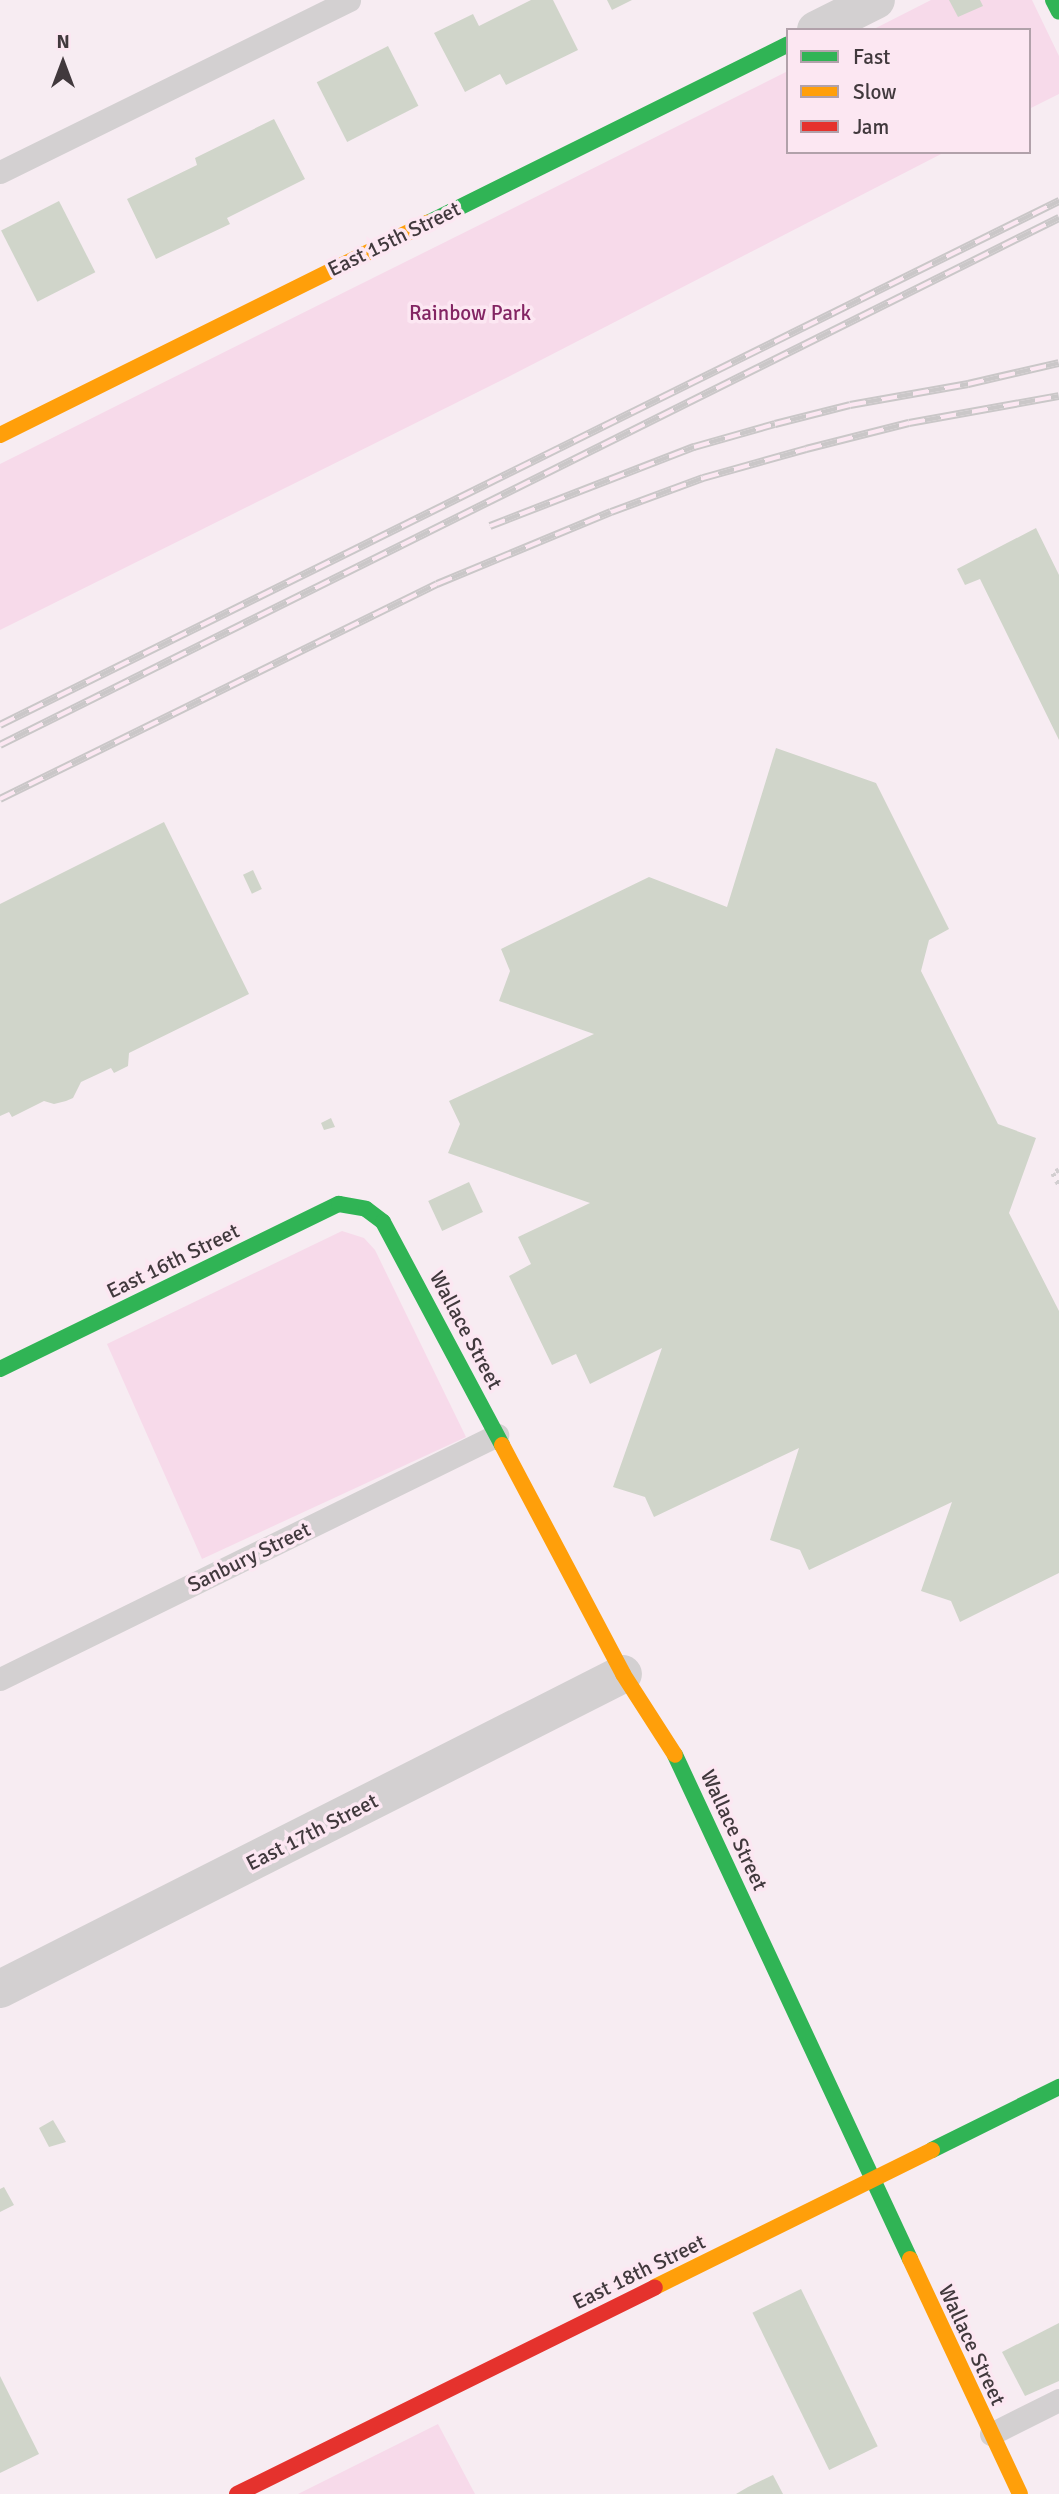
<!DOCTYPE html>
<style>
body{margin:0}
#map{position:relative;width:1059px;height:2494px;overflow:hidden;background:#f7ecf2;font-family:Signika,sans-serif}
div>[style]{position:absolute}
.green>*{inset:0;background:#f7daea}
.building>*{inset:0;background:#d0d5ca;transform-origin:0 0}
.path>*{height:4.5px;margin-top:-2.25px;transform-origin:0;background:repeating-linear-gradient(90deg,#d2ced0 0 3.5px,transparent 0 8.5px)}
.lane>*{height:23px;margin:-11.5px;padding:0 11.5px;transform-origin:11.5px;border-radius:11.5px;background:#d3d0d1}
.street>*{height:38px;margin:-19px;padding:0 19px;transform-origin:19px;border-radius:19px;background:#d3d0d1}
.fast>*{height:16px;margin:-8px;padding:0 8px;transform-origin:8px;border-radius:8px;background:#30b455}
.slow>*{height:16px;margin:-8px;padding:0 8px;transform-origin:8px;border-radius:8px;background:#ff9f0a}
.jam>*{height:16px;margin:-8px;padding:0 8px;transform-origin:8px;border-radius:8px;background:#e5322d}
.rail>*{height:8px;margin-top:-4px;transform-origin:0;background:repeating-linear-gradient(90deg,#fce7f2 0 16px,#cac7c8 0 32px);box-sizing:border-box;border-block:2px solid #cac7c8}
span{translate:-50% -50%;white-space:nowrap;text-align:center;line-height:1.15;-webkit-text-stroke:7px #fce7f2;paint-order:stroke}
.street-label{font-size:21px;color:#41393d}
.park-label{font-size:21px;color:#832563}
.legend{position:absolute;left:786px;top:28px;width:245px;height:126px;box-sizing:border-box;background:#fce7f2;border:2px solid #b1a1aa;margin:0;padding:9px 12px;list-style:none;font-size:21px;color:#41393d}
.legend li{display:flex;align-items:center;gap:14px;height:35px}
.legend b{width:35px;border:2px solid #b1a1aa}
.north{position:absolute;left:28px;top:28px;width:70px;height:70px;-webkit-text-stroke:5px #fce7f2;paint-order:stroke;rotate:0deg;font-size:19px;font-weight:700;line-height:28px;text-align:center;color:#41393d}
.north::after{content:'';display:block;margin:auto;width:24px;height:32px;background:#41393d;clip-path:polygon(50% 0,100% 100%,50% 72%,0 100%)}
</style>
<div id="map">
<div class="green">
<i style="clip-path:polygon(931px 0,1032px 0,1059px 56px,1059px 94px,1029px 109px,1029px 30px,872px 30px)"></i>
<i style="clip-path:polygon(788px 71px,788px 152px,945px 152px,506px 378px,0 630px,0 464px)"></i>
<i style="clip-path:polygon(342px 1231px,364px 1238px,375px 1250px,466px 1437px,202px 1559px,107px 1344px)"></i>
<i style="clip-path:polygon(438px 2424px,475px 2494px,298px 2494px)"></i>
</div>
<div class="building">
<i style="clip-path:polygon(531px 0,553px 0,578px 50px,506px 85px,500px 74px,465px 92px,434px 33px,473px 14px,479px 26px)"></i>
<i style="clip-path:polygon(607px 0,632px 0,612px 10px)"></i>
<i style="clip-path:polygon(949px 0,980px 0,983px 6px,958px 17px)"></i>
<i style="left:388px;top:46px;width:67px;height:80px;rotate:63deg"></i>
<i style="clip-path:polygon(274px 119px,305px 179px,227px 218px,230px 224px,156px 259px,127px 199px,197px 165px,195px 158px)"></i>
<i style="left:59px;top:201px;width:80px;height:65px;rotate:63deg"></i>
<i style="clip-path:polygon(1036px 528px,1059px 575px,1059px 740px,980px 579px,965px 585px,957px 569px)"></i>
<i style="clip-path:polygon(776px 748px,876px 783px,949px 929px,929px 940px,921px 971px,998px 1124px,1036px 1138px,1009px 1213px,1059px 1311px,1059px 1573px,960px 1622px,951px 1601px,921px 1591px,952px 1502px,809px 1570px,800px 1550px,770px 1540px,799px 1448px,654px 1517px,645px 1497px,613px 1487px,662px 1348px,590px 1384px,576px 1354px,552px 1365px,509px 1276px,531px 1264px,518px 1237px,590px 1203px,448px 1153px,460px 1124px,449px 1101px,594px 1034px,499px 1001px,510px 971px,501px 949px,649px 877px,727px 907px)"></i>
<i style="clip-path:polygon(164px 822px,249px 994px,129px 1053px,128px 1066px,114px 1073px,111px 1068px,81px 1082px,73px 1098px,66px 1101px,54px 1104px,44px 1101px,12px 1117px,9px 1112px,0 1116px,0 904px)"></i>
<i style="left:253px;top:870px;width:21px;height:11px;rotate:65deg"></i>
<i style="clip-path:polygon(331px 1118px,335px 1127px,324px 1130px,321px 1123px)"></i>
<i style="left:469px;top:1182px;width:33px;height:45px;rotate:65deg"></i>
<i style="clip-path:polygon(53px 2120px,66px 2142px,49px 2147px,39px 2128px)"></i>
<i style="clip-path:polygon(4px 2187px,14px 2205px,0 2212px,0 2189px)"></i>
<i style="left:801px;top:2289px;width:175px;height:54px;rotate:64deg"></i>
<i style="clip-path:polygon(1059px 2323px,1059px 2381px,1025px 2396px,1002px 2352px)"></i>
<i style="clip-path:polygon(0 2376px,39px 2454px,0 2473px)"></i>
<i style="clip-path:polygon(773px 2475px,783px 2494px,736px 2494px,748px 2487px)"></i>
</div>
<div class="path">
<i style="left:1059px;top:1170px;width:7px;rotate:153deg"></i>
<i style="left:1053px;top:1173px;width:13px;rotate:63deg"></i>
</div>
<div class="lane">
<i style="left:0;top:172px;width:389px;rotate:-26.2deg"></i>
<i style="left:0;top:1679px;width:554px;rotate:-26.15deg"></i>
<i style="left:991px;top:2434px;width:76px;rotate:-26.6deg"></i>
</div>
<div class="street">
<i style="left:816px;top:30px;width:67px;rotate:-26.6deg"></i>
<i style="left:0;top:1989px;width:698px;rotate:-26.82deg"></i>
</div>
<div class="fast">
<i style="left:1053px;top:0;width:13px;rotate:63deg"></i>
<i style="left:428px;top:223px;width:402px;rotate:-26.4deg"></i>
<i style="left:0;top:1369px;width:377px;rotate:-26deg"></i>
<i style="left:339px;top:1204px;width:27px;rotate:10deg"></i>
<i style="left:366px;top:1209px;width:21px;rotate:37deg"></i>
<i style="left:383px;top:1222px;width:253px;rotate:61.9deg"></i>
<i style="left:675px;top:1755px;width:556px;rotate:65deg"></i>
<i style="left:932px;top:2150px;width:142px;rotate:-26.4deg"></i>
</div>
<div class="slow">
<i style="left:0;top:435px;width:478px;rotate:-26.4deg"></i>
<i style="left:502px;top:1445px;width:259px;rotate:62.1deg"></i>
<i style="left:623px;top:1674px;width:96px;rotate:57.3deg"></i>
<i style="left:910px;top:2259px;width:259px;rotate:64.9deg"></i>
<i style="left:655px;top:2287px;width:309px;rotate:-26.3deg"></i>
</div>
<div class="jam">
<i style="left:237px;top:2494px;width:466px;rotate:-26.3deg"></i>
</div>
<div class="rail">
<i style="left:490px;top:526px;width:219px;rotate:-21.2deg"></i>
<i style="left:694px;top:447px;width:84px;rotate:-15.9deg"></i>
<i style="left:775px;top:424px;width:77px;rotate:-14.2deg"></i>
<i style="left:850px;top:405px;width:120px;rotate:-10.1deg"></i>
<i style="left:968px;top:384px;width:93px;rotate:-13deg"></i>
<i style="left:0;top:725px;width:1182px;rotate:-26.33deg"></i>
<i style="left:0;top:745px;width:1183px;rotate:-26.46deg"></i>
<i style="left:0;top:799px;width:487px;rotate:-26.2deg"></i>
<i style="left:437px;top:584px;width:188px;rotate:-22.5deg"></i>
<i style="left:611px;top:512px;width:98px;rotate:-20.3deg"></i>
<i style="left:703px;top:478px;width:107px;rotate:-15.7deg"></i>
<i style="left:806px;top:449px;width:106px;rotate:-14.2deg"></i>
<i style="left:909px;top:423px;width:152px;rotate:-10.2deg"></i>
</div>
<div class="street-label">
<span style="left:394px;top:239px;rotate:-26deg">East 15th Street</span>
<span style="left:173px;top:1261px;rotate:-26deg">East 16th Street</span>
<span style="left:466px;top:1330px;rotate:62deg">Wallace Street</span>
<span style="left:249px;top:1557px;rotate:-26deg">Sanbury Street</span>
<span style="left:734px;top:1830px;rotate:65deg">Wallace Street</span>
<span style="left:312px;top:1832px;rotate:-27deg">East 17th Street</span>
<span style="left:639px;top:2272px;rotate:-26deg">East 18th Street</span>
<span style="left:972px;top:2345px;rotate:65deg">Wallace Street</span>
</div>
<div class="park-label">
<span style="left:470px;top:313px">Rainbow Park</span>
</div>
<ul class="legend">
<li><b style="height:9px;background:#30b455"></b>Fast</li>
<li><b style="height:9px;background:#ff9f0a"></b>Slow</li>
<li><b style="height:9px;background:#e5322d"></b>Jam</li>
</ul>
<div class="north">N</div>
</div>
